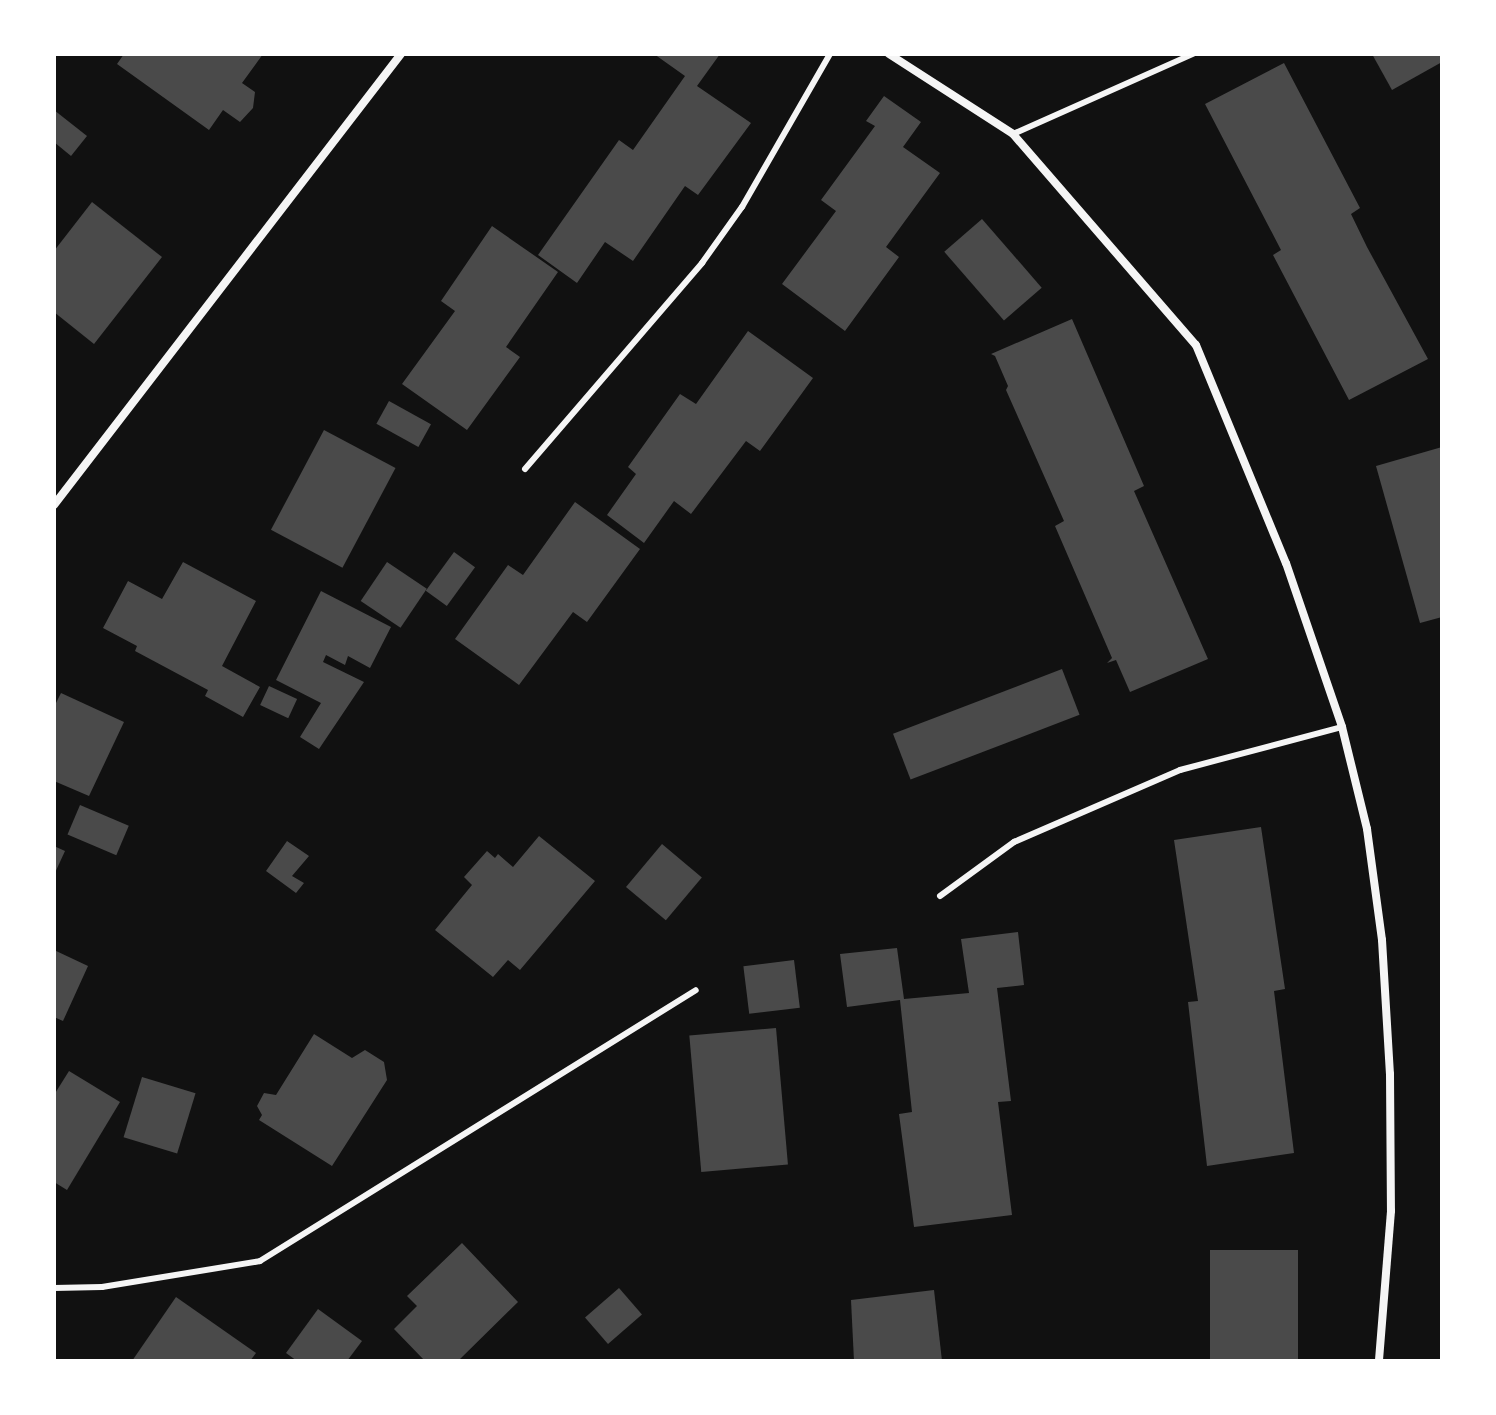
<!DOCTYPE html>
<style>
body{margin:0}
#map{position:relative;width:1496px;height:1415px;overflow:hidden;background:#111;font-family:"Noto Sans",sans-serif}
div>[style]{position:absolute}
.building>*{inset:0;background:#4a4a4a;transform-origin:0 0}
.service>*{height:6px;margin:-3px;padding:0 3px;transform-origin:3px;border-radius:3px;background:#f5f5f5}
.minor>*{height:8px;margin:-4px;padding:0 4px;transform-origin:4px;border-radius:4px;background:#f5f5f5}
span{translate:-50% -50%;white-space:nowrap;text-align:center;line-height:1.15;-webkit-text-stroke:7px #fff;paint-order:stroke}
.frame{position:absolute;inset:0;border:56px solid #fff;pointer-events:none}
</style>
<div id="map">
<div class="building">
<i style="clip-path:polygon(124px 54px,263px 54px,242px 83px,255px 92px,253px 108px,240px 122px,223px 110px,209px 130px,117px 64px)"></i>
<i style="clip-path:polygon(654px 54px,720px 54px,697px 86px,751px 123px,698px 195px,685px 186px,633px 261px,605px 242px,577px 283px,538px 255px,619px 140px,633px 150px,685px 76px)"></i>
<i style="clip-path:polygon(1372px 54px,1442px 54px,1442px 62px,1392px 90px)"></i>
<i style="clip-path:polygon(1284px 63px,1360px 208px,1351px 214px,1367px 247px,1428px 359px,1349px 400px,1273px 255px,1281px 250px,1205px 104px)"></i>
<i style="clip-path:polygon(884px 96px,921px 122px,903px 147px,940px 173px,886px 247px,899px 257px,845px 331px,782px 284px,836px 211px,821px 200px,875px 126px,866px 121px)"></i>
<i style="clip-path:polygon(54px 110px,87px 136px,71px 156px,54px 142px)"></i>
<i style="clip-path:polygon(92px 202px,162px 257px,94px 344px,54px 312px,54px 251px)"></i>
<i style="left:982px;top:219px;width:91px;height:50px;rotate:49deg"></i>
<i style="clip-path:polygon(492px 226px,558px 272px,506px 347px,520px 357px,467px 430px,402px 384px,455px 311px,441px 301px)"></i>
<i style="clip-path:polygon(1072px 319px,1144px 486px,1134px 491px,1208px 659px,1130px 692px,1116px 660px,1107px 663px,1112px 658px,1055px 526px,1064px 521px,1006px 390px,1008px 386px,995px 356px,991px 354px)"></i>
<i style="clip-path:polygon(748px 331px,813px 378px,760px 451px,746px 441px,691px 514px,674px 501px,644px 543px,607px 515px,636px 474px,628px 467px,680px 394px,696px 404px)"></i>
<i style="left:389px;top:401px;width:48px;height:26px;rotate:29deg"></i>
<i style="left:324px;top:430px;width:81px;height:113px;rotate:28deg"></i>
<i style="clip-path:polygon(1442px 447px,1442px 617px,1420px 623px,1376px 466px)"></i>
<i style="clip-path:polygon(575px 502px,640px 549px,587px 622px,573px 612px,519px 685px,455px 639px,508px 565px,523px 575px)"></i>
<i style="left:454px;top:552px;width:26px;height:48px;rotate:36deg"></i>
<i style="clip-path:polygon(183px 562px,256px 601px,222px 666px,260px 687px,243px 717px,205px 696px,208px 690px,135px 651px,137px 646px,103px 628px,128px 581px,162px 599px)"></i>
<i style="left:387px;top:562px;width:48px;height:47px;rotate:34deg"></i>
<i style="clip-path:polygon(321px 591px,391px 627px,370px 668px,348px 656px,345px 665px,326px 655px,323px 662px,364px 682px,319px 749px,300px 737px,321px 703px,276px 680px)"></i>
<i style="left:1062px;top:669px;width:49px;height:181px;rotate:69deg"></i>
<i style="left:269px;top:686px;width:31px;height:21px;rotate:25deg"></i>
<i style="clip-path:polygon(61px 693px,124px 722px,89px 796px,54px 781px,54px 707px)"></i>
<i style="left:80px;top:805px;width:53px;height:32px;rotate:23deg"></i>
<i style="clip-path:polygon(1261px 827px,1285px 989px,1274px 991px,1294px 1153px,1207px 1166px,1188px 1002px,1198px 1001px,1174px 840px)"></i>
<i style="clip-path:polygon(539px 836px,595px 881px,520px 970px,508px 960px,493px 977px,435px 930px,472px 885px,464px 877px,487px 851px,495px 858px,498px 854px,513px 867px)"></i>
<i style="clip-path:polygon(287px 841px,309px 856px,292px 876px,304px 883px,296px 893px,266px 871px)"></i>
<i style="left:662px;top:844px;width:52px;height:56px;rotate:40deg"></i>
<i style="clip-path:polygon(54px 846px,65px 851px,54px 875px)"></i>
<i style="clip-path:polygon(1018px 932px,1024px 985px,997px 988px,1011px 1101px,998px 1102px,1012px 1215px,914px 1227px,899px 1114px,912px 1112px,900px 1000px,847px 1007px,840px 954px,897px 948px,904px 999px,969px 993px,961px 939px)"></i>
<i style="clip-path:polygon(54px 950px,88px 966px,63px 1021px,54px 1017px)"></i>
<i style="left:794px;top:960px;width:48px;height:51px;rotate:83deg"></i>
<i style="left:776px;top:1028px;width:137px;height:87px;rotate:85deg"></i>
<i style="clip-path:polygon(314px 1034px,352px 1058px,365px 1050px,384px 1062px,387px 1080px,332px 1166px,259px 1120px,262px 1115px,257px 1106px,264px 1093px,276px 1095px)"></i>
<i style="clip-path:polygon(69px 1071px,120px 1102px,67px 1190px,54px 1182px,54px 1095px)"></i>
<i style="left:142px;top:1077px;width:56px;height:63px;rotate:17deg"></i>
<i style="clip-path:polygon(462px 1243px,518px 1302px,458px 1361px,425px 1361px,394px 1329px,417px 1306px,407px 1296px)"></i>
<i style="left:1210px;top:1250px;width:88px;height:111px"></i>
<i style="left:619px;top:1288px;width:35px;height:45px;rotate:49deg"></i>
<i style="clip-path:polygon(934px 1290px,942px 1361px,854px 1361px,851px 1300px)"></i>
<i style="clip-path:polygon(176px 1297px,256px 1353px,250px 1361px,132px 1361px)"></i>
<i style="clip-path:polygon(318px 1309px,362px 1341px,347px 1361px,297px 1361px,286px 1353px)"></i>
</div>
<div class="service">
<i style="left:1013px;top:134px;width:197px;rotate:-24deg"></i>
<i style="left:525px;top:469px;width:272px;rotate:-49.3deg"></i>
<i style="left:702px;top:263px;width:69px;rotate:-54.5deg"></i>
<i style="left:742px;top:207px;width:177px;rotate:-60.1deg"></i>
<i style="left:940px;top:896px;width:92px;rotate:-36.1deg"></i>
<i style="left:1014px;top:842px;width:181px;rotate:-23.4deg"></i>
<i style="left:1180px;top:770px;width:168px;rotate:-14.9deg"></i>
<i style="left:54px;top:1288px;width:48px;rotate:-1.2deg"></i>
<i style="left:102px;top:1287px;width:160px;rotate:-9.3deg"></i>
<i style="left:260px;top:1261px;width:513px;rotate:-31.86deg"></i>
</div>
<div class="minor">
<i style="left:889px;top:54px;width:148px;rotate:32.8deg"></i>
<i style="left:1013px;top:134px;width:279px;rotate:49.1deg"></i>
<i style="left:1196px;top:345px;width:236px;rotate:67.6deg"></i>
<i style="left:1286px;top:563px;width:173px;rotate:71.1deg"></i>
<i style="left:1342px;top:727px;width:105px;rotate:76.2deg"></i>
<i style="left:1367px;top:829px;width:112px;rotate:82.3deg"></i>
<i style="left:1382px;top:940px;width:134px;rotate:86.6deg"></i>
<i style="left:1390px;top:1074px;width:137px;rotate:89.6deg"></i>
<i style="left:1391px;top:1211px;width:150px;rotate:94.6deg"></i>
<i style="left:54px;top:505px;width:569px;rotate:-52.43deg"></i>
</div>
<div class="frame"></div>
</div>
